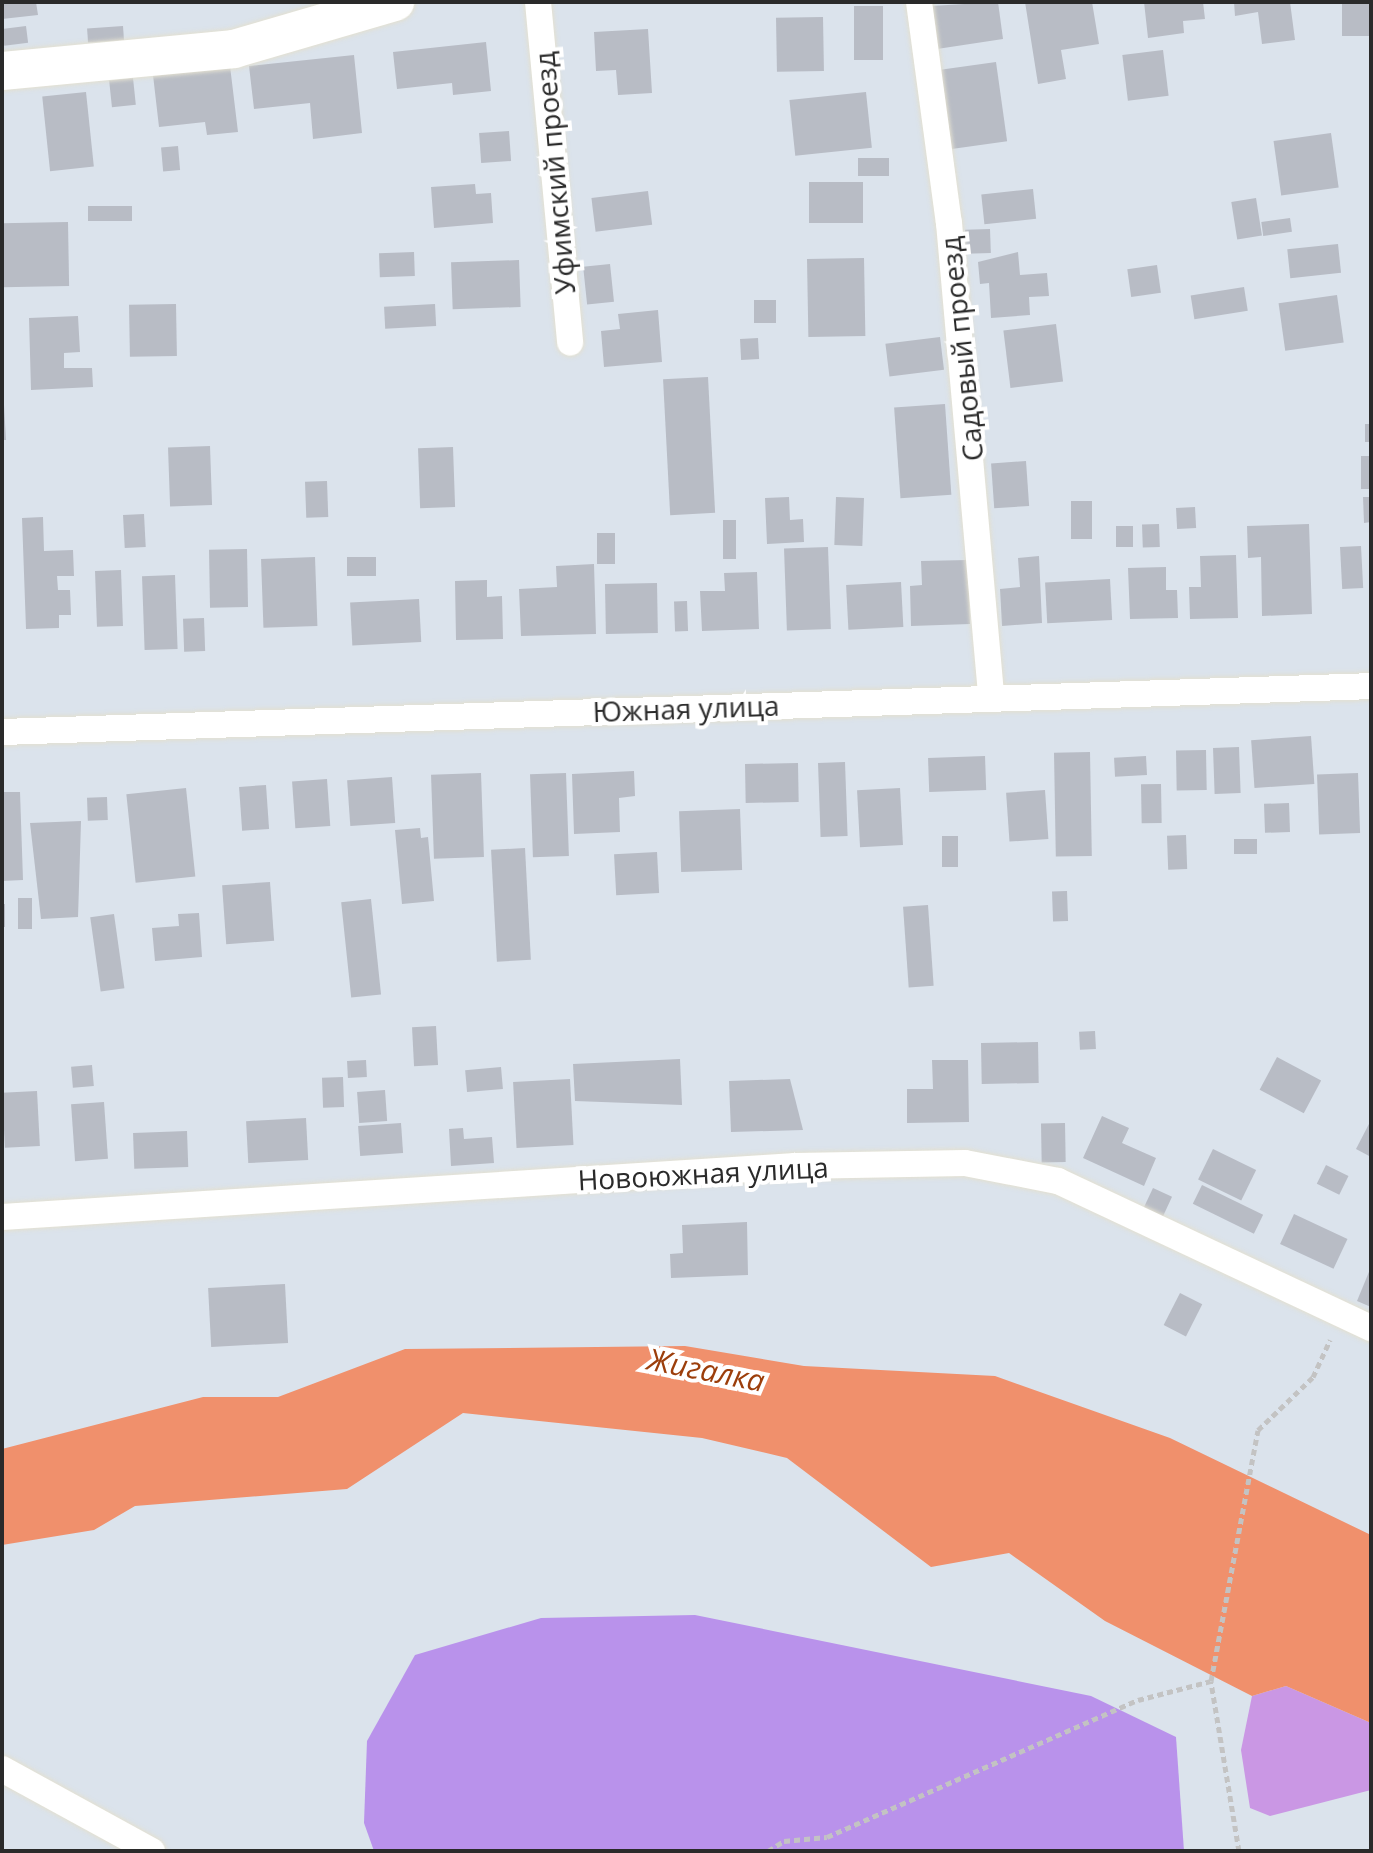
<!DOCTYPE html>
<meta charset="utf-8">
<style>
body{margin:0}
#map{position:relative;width:1373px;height:1853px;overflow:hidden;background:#dbe3ec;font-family:"Open Sans",sans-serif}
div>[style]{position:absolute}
.green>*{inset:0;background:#ca97e4}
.pitch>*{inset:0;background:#b992eb}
.water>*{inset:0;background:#f0906c}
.building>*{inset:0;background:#b8bcc5;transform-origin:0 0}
.path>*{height:5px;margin-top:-2.5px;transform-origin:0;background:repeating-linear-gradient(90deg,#c3c3c3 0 6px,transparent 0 10px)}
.roads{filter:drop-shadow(0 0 2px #e3e0d1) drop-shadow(0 0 2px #e3e0d1)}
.street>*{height:26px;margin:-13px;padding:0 13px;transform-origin:13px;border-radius:13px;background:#fff}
.secondary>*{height:38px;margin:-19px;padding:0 19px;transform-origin:19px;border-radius:19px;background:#fff}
span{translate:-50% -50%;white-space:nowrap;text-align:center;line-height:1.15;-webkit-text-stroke:8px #fff;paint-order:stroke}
.street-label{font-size:28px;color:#2a2a2a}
.water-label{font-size:30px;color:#9c3e0b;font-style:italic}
.frame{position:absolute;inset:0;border:4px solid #2a2a2a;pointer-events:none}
</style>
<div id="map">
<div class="green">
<i style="clip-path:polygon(1286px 1686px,1371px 1723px,1371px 1790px,1270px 1816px,1250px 1808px,1241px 1750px,1252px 1696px)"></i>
</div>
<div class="pitch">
<i style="clip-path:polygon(695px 1615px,1091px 1696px,1176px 1737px,1184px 1851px,374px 1851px,364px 1823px,367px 1741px,415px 1655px,541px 1618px)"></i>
</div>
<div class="water">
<i style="clip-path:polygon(685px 1346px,804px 1366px,995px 1376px,1170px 1438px,1371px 1535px,1371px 1723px,1286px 1686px,1252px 1696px,1105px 1621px,1009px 1553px,931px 1567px,787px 1458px,702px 1438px,463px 1413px,347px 1489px,135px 1506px,94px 1530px,2px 1545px,2px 1449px,203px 1397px,278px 1397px,405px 1349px)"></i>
</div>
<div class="building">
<i style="clip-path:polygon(2px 2px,36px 2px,38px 15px,2px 19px)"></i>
<i style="clip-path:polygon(998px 2px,1003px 39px,937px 49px,931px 6px)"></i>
<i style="clip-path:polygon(1025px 2px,1092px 2px,1099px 44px,1061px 50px,1066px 79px,1038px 84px)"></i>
<i style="clip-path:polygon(1144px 2px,1203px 2px,1205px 19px,1183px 21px,1184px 33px,1148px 38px)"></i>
<i style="clip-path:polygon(1234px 2px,1290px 2px,1295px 40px,1262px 44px,1258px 12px,1235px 16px)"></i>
<i style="left:1342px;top:2px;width:29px;height:34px"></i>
<i style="left:854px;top:6px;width:29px;height:54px"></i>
<i style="left:823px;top:17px;width:54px;height:47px;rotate:89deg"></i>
<i style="left:26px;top:26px;width:17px;height:24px;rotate:83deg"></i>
<i style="left:123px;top:26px;width:14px;height:36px;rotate:86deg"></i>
<i style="clip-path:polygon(648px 29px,652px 93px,618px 95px,616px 70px,596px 71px,594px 32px)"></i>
<i style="clip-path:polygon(486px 42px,491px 91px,453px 95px,452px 83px,397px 89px,393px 52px)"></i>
<i style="left:1163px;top:50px;width:46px;height:41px;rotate:83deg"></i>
<i style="clip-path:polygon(354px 55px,362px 133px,313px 139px,310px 103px,254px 109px,249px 66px)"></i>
<i style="left:996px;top:62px;width:80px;height:56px;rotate:82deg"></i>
<i style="clip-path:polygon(230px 66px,238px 132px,207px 135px,205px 122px,159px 127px,153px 75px)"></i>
<i style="left:133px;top:78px;width:27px;height:24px;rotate:84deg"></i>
<i style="left:86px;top:92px;width:75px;height:44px;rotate:84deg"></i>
<i style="left:866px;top:92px;width:56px;height:77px;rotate:84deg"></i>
<i style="left:509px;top:131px;width:30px;height:30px;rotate:86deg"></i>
<i style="left:1331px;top:133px;width:55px;height:58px;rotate:82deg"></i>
<i style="left:178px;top:146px;width:24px;height:17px;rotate:85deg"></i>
<i style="left:858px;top:158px;width:31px;height:18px"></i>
<i style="left:863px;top:182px;width:41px;height:54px;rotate:90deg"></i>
<i style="clip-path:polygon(475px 184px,476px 194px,491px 193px,493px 223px,434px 228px,431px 187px)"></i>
<i style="left:1033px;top:189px;width:30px;height:52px;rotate:84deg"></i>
<i style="left:648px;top:191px;width:34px;height:57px;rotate:83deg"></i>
<i style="left:1256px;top:198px;width:38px;height:25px;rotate:81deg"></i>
<i style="left:132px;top:206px;width:15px;height:44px;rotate:90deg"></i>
<i style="left:1290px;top:218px;width:14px;height:29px;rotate:82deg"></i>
<i style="left:68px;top:222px;width:64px;height:66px;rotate:89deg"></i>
<i style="left:990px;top:229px;width:24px;height:25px;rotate:88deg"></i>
<i style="left:1338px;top:244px;width:29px;height:51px;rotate:84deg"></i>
<i style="left:414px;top:252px;width:24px;height:35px;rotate:88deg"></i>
<i style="clip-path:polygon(1018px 252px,1020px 275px,1047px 273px,1049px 296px,1029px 297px,1030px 315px,991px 318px,989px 283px,980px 284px,978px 262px)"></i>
<i style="left:864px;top:258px;width:78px;height:57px;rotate:89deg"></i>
<i style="left:519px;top:260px;width:47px;height:68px;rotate:88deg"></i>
<i style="left:610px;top:264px;width:38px;height:27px;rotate:84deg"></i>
<i style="left:1157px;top:265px;width:28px;height:30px;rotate:82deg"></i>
<i style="left:1244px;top:287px;width:24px;height:54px;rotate:81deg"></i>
<i style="left:1337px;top:295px;width:48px;height:59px;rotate:82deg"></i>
<i style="left:776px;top:300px;width:23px;height:22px;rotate:90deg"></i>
<i style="left:176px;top:304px;width:52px;height:47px;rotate:89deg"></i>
<i style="left:435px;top:304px;width:22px;height:51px;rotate:87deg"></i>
<i style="clip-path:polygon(658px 310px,662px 362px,604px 367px,601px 331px,620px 329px,618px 314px)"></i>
<i style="clip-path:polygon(78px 316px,80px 352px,64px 353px,64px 368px,92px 368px,93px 387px,31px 390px,29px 318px)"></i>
<i style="left:1056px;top:324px;width:58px;height:53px;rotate:83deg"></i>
<i style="left:940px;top:337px;width:33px;height:55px;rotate:83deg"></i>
<i style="left:758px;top:338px;width:21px;height:18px;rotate:87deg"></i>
<i style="left:708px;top:377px;width:136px;height:45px;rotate:87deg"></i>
<i style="left:945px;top:404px;width:91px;height:51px;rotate:86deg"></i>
<i style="clip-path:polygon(2px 405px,4px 405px,6px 440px,2px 440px)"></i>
<i style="left:1365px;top:424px;width:6px;height:18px"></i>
<i style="left:210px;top:446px;width:59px;height:42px;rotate:88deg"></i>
<i style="left:453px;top:447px;width:60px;height:35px;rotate:88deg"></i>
<i style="left:1371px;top:456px;width:33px;height:10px;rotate:90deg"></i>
<i style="left:1026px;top:461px;width:45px;height:35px;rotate:86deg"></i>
<i style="left:327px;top:481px;width:36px;height:22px;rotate:88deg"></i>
<i style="clip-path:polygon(789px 497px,790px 520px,803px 519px,804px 542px,767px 544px,765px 498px)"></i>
<i style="left:836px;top:497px;width:28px;height:48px;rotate:2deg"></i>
<i style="clip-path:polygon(1363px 497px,1371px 497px,1371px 522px,1364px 523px)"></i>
<i style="left:1071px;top:501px;width:21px;height:38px"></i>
<i style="left:1195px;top:507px;width:21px;height:19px;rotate:87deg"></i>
<i style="left:144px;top:514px;width:33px;height:21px;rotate:87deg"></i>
<i style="clip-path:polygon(43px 517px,44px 551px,73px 550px,74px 576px,57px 576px,58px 590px,70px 590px,71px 615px,59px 615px,59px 628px,26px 629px,22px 518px)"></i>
<i style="left:723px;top:520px;width:13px;height:39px"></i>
<i style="left:1159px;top:524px;width:23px;height:17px;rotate:88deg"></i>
<i style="clip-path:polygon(1309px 524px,1312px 614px,1262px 616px,1261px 557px,1248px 558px,1247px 526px)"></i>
<i style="left:1116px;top:526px;width:17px;height:21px"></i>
<i style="left:597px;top:533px;width:18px;height:31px"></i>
<i style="left:1361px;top:546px;width:42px;height:21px;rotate:87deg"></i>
<i style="left:828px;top:547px;width:82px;height:44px;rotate:88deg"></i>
<i style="left:247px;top:549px;width:58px;height:38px;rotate:89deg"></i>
<i style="clip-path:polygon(1236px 555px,1238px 618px,1190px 619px,1189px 587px,1201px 587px,1200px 556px)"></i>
<i style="clip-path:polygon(1039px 556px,1042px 623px,1002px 626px,1000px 589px,1020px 587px,1018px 558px)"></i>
<i style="left:315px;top:557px;width:69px;height:54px;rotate:88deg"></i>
<i style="left:376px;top:557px;width:19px;height:29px;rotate:90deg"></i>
<i style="clip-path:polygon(968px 560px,970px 624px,911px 626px,910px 586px,922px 585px,921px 561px)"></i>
<i style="clip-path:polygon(594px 564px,596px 634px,521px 636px,519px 589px,557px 587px,556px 566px)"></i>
<i style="clip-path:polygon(1166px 567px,1166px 590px,1177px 590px,1178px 618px,1130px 619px,1128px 568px)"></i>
<i style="left:121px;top:570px;width:56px;height:26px;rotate:88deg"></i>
<i style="clip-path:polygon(757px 572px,759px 629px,702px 631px,700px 591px,725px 591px,724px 573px)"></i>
<i style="left:175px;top:575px;width:74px;height:33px;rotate:88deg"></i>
<i style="left:1110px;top:579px;width:41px;height:65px;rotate:87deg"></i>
<i style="clip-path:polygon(487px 580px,487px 597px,502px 596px,503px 639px,456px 640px,455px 581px)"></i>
<i style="left:901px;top:582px;width:45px;height:55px;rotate:87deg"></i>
<i style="left:657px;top:583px;width:50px;height:52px;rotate:89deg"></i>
<i style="left:419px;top:599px;width:43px;height:69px;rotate:87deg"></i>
<i style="left:687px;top:601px;width:30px;height:13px;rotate:88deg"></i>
<i style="left:204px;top:618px;width:33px;height:21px;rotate:88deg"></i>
<i style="left:1311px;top:736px;width:48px;height:60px;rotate:86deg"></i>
<i style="left:1239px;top:747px;width:46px;height:26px;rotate:88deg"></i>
<i style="left:1206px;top:750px;width:40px;height:30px;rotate:89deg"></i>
<i style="left:1090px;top:752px;width:104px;height:36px;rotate:89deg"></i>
<i style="left:985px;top:756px;width:34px;height:57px;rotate:88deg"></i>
<i style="left:1146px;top:756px;width:19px;height:32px;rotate:87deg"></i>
<i style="left:845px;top:762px;width:74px;height:27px;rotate:88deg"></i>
<i style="left:798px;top:763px;width:39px;height:53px;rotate:89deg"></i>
<i style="clip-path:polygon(634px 771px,635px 796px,619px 798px,620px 832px,574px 834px,572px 774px)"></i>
<i style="left:481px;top:773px;width:84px;height:50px;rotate:88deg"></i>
<i style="left:566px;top:773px;width:83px;height:36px;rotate:88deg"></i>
<i style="left:1358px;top:773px;width:60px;height:41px;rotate:88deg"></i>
<i style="left:392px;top:777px;width:46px;height:45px;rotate:86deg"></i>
<i style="left:327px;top:779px;width:47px;height:35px;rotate:86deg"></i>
<i style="left:1161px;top:784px;width:39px;height:20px;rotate:89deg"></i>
<i style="left:266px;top:785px;width:44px;height:27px;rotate:86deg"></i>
<i style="left:186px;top:788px;width:89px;height:60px;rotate:84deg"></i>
<i style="left:900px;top:788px;width:57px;height:43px;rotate:87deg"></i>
<i style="left:1045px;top:790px;width:49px;height:39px;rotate:86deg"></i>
<i style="clip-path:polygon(2px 792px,20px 792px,23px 880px,2px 881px)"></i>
<i style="left:107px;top:797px;width:23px;height:20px;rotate:88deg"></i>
<i style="left:1289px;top:803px;width:29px;height:25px;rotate:88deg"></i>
<i style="left:740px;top:809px;width:61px;height:61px;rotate:88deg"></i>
<i style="clip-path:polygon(81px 821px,78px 917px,41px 919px,30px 823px)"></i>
<i style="clip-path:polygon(420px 828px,421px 838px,428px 837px,434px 901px,402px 904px,395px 830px)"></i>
<i style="left:1186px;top:835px;width:34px;height:19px;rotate:88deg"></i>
<i style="left:942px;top:836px;width:16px;height:31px"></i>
<i style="left:1257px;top:839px;width:15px;height:23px;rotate:90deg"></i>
<i style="left:525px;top:848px;width:112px;height:34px;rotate:87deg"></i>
<i style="left:657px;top:852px;width:41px;height:43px;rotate:87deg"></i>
<i style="left:270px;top:882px;width:59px;height:48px;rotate:86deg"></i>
<i style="left:1067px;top:891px;width:30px;height:15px;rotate:88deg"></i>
<i style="left:18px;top:898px;width:14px;height:31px"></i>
<i style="left:371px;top:899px;width:96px;height:30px;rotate:84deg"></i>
<i style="left:2px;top:904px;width:3px;height:23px"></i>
<i style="left:928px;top:905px;width:81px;height:25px;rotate:86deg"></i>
<i style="clip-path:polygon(199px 913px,202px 957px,155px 961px,152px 928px,179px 926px,178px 914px)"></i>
<i style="left:114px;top:914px;width:75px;height:24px;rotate:82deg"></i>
<i style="left:436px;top:1026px;width:39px;height:24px;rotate:87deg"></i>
<i style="left:1095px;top:1031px;width:18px;height:16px;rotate:87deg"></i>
<i style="left:1038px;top:1042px;width:41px;height:57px;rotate:89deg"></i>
<i style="left:1277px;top:1057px;width:50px;height:37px;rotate:28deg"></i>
<i style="clip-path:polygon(680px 1059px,682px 1105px,575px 1101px,573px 1064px)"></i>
<i style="left:366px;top:1060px;width:17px;height:19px;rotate:87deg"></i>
<i style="clip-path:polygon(932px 1060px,968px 1060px,969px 1122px,907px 1123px,907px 1089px,933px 1089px)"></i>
<i style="left:92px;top:1065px;width:21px;height:21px;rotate:85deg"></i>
<i style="left:501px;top:1067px;width:22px;height:36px;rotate:85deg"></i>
<i style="left:343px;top:1077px;width:30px;height:21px;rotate:88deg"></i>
<i style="left:570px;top:1079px;width:66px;height:57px;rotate:87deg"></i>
<i style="clip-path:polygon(790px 1079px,803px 1130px,731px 1132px,729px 1081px)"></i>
<i style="left:385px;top:1090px;width:31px;height:28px;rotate:86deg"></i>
<i style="left:37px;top:1091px;width:55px;height:35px;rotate:87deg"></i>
<i style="left:104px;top:1102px;width:57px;height:33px;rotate:86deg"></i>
<i style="clip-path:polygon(1102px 1116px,1129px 1128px,1122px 1143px,1156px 1158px,1144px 1186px,1083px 1158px)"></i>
<i style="left:306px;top:1118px;width:42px;height:60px;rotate:87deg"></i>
<i style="clip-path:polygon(1371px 1120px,1371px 1157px,1356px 1149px)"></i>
<i style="left:401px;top:1123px;width:30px;height:43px;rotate:86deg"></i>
<i style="left:1065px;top:1123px;width:39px;height:24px;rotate:89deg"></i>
<i style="clip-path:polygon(463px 1128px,464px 1139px,492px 1137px,494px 1163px,451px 1166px,449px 1129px)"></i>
<i style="left:187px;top:1131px;width:36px;height:54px;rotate:88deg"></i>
<i style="left:1213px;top:1149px;width:48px;height:34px;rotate:26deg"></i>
<i style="left:1326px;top:1165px;width:25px;height:21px;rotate:26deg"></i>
<i style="left:1202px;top:1185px;width:68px;height:21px;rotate:26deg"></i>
<i style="left:1153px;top:1188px;width:21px;height:23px;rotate:25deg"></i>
<i style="left:1294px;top:1214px;width:59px;height:33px;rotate:25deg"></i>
<i style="clip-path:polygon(747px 1222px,748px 1275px,671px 1278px,670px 1254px,683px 1253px,682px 1225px)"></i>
<i style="clip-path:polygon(1371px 1267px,1371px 1307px,1357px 1301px)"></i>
<i style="left:285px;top:1284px;width:59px;height:77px;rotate:87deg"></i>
<i style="left:1180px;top:1293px;width:25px;height:36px;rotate:27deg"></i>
</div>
<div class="path">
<i style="left:768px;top:1851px;width:19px;rotate:-32deg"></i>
<i style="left:784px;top:1841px;width:43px;rotate:-5.3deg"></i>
<i style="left:827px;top:1837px;width:340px;rotate:-23.8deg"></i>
<i style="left:1138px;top:1700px;width:75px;rotate:-14.6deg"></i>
<i style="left:1239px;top:1851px;width:172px;rotate:-99.4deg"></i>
<i style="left:1211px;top:1681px;width:255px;rotate:-79.4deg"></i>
<i style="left:1258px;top:1430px;width:76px;rotate:-43.9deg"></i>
<i style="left:1313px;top:1377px;width:41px;rotate:-65.3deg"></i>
</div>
<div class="roads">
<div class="street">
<i style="left:538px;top:2px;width:342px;rotate:84.6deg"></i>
<i style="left:919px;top:2px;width:223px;rotate:82.3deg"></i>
<i style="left:949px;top:223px;width:477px;rotate:84.9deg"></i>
<i style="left:2px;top:732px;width:1370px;rotate:-1.92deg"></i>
<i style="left:2px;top:1217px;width:795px;rotate:-3.68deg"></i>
<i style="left:795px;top:1166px;width:170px;rotate:-1deg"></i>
<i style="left:965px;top:1163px;width:95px;rotate:11deg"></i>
<i style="left:1058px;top:1181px;width:346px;rotate:25.2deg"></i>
<i style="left:2px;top:1769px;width:171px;rotate:28.7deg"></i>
</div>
<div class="secondary">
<i style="left:2px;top:71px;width:233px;rotate:-5.4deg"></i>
<i style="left:234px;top:49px;width:168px;rotate:-16.3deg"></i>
</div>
</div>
<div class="street-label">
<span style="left:554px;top:173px;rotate:-95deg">Уфимский проезд</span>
<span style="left:961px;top:349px;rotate:-96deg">Садовый проезд</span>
<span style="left:686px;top:708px;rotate:-2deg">Южная улица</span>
<span style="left:703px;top:1173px;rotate:-3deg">Новоюжная улица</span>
</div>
<div class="water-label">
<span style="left:706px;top:1370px;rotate:11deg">Жигалка</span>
</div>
<div class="frame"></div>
</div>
